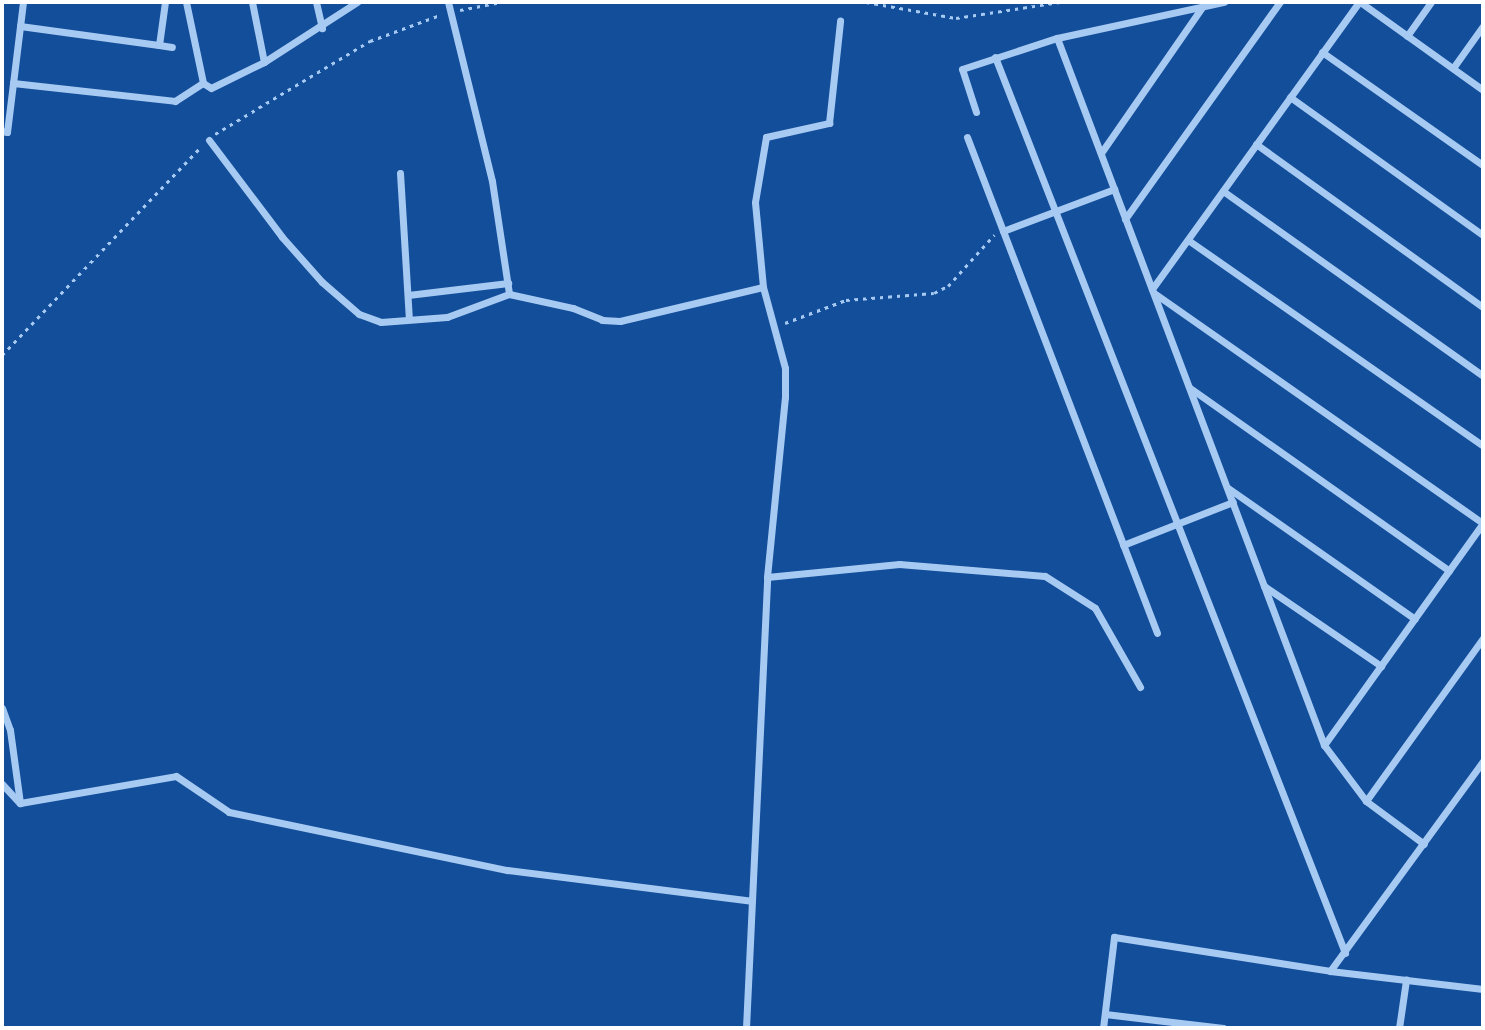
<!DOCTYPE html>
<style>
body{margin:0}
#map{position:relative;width:1485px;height:1030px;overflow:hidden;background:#134e9a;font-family:Karla,sans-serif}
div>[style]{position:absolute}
.path>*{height:2.5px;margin-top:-1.25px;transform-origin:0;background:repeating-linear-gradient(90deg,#a7caf3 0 3.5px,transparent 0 8.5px)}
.street>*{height:7px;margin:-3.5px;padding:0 3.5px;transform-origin:3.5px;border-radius:3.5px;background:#a7caf3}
span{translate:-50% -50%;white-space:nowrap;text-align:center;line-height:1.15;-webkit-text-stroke:6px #134e9a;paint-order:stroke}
.frame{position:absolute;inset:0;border:4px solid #fff;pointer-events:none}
</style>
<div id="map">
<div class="path">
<i style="left:866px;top:2px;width:91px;rotate:10.1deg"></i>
<i style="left:956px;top:18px;width:105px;rotate:-8.7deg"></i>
<i style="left:460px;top:10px;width:42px;rotate:-11deg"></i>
<i style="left:215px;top:134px;width:181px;rotate:-31deg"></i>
<i style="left:370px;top:41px;width:75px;rotate:-20.4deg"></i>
<i style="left:785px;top:323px;width:65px;rotate:-20.7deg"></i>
<i style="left:846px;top:300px;width:88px;rotate:-4.5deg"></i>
<i style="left:934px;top:293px;width:16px;rotate:-27deg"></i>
<i style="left:948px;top:286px;width:69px;rotate:-48deg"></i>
<i style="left:2px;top:355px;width:286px;rotate:-46.3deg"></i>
</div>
<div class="street">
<i style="left:23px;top:2px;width:82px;rotate:97deg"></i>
<i style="left:13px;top:83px;width:163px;rotate:6.3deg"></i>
<i style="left:175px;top:101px;width:33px;rotate:-33deg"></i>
<i style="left:186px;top:2px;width:83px;rotate:78.1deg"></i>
<i style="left:203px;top:83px;width:9px;rotate:32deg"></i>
<i style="left:211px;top:88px;width:59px;rotate:-26.1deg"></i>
<i style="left:264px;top:62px;width:111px;rotate:-32.8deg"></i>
<i style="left:252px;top:2px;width:61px;rotate:78.7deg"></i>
<i style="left:316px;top:2px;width:27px;rotate:77deg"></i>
<i style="left:448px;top:2px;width:184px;rotate:76.2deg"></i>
<i style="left:492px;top:181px;width:114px;rotate:81.4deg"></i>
<i style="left:1360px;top:2px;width:151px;rotate:35.6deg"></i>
<i style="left:20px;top:26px;width:140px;rotate:7.8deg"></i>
<i style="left:159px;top:45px;width:43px;rotate:-82.1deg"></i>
<i style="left:1407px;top:36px;width:42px;rotate:-54.8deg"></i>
<i style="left:1057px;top:38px;width:756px;rotate:69.31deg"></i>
<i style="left:1324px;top:745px;width:70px;rotate:53.1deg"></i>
<i style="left:1366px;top:801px;width:72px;rotate:36.6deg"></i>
<i style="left:159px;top:45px;width:13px;rotate:9deg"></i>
<i style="left:1322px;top:52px;width:197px;rotate:35.1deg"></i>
<i style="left:995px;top:57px;width:962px;rotate:68.66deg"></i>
<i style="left:1453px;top:68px;width:52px;rotate:-54.5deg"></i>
<i style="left:1290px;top:97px;width:237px;rotate:35.6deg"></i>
<i style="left:976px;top:112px;width:45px;rotate:-108deg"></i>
<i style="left:962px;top:69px;width:100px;rotate:-18.1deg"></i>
<i style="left:1057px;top:38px;width:171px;rotate:-12.2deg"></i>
<i style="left:2px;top:131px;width:5px;rotate:11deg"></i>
<i style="left:7px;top:132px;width:49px;rotate:-83deg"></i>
<i style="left:967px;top:137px;width:531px;rotate:69.04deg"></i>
<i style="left:209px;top:140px;width:121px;rotate:53deg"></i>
<i style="left:282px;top:237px;width:60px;rotate:48.4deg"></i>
<i style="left:322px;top:282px;width:49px;rotate:40.9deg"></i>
<i style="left:359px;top:314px;width:23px;rotate:20deg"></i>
<i style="left:381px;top:322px;width:66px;rotate:-4.3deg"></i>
<i style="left:447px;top:317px;width:66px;rotate:-20.4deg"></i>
<i style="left:509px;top:294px;width:66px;rotate:12.3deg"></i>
<i style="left:573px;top:308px;width:31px;rotate:22deg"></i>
<i style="left:602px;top:320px;width:18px;rotate:3deg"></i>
<i style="left:620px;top:321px;width:147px;rotate:-13.4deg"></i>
<i style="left:1256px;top:144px;width:279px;rotate:35.7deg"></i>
<i style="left:1101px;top:153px;width:178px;rotate:-55.3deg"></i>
<i style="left:400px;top:173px;width:146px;rotate:86.5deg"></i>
<i style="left:1223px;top:191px;width:319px;rotate:35.4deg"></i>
<i style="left:1125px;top:219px;width:267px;rotate:-54.5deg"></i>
<i style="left:1003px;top:231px;width:119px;rotate:-20.7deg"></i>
<i style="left:1188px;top:240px;width:360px;rotate:34.9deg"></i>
<i style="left:1152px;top:289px;width:354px;rotate:-54.2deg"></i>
<i style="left:1154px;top:293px;width:401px;rotate:35deg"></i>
<i style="left:1483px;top:523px;width:273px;rotate:125.6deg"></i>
<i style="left:408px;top:295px;width:101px;rotate:-6.8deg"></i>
<i style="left:1190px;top:388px;width:317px;rotate:35.2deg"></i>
<i style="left:1228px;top:488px;width:228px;rotate:35deg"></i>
<i style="left:1123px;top:545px;width:118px;rotate:-21.4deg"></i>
<i style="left:767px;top:577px;width:133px;rotate:-5.6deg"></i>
<i style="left:899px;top:564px;width:146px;rotate:4.7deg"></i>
<i style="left:1045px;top:576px;width:59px;rotate:32.6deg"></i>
<i style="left:1095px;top:608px;width:91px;rotate:60.3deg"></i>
<i style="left:1264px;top:586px;width:142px;rotate:34.4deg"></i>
<i style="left:2px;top:708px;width:23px;rotate:70deg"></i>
<i style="left:10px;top:730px;width:74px;rotate:82.2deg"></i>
<i style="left:2px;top:784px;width:26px;rotate:47deg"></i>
<i style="left:20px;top:803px;width:158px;rotate:-9.8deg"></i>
<i style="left:176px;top:776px;width:64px;rotate:34.2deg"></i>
<i style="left:229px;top:812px;width:284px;rotate:11.8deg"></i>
<i style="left:507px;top:870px;width:246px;rotate:7.2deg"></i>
<i style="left:1366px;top:801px;width:201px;rotate:-54.3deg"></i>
<i style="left:1330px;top:971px;width:260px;rotate:-53.9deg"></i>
<i style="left:1105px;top:1014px;width:119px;rotate:6.8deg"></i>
<i style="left:746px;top:1028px;width:451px;rotate:-87.3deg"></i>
<i style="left:767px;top:577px;width:181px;rotate:-84.3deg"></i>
<i style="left:785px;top:397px;width:29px;rotate:-90deg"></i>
<i style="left:785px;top:368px;width:84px;rotate:-105.2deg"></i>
<i style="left:763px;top:287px;width:85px;rotate:-95.4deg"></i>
<i style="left:755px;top:202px;width:66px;rotate:-80.4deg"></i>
<i style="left:766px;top:137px;width:65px;rotate:-12.5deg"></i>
<i style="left:829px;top:123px;width:103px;rotate:-83.8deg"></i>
<i style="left:1103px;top:1028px;width:92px;rotate:-83.1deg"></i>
<i style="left:1114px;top:937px;width:219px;rotate:8.9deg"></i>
<i style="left:1330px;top:971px;width:154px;rotate:6.7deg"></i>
<i style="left:1399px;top:1028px;width:49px;rotate:-81.7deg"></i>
</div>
<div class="frame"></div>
</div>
